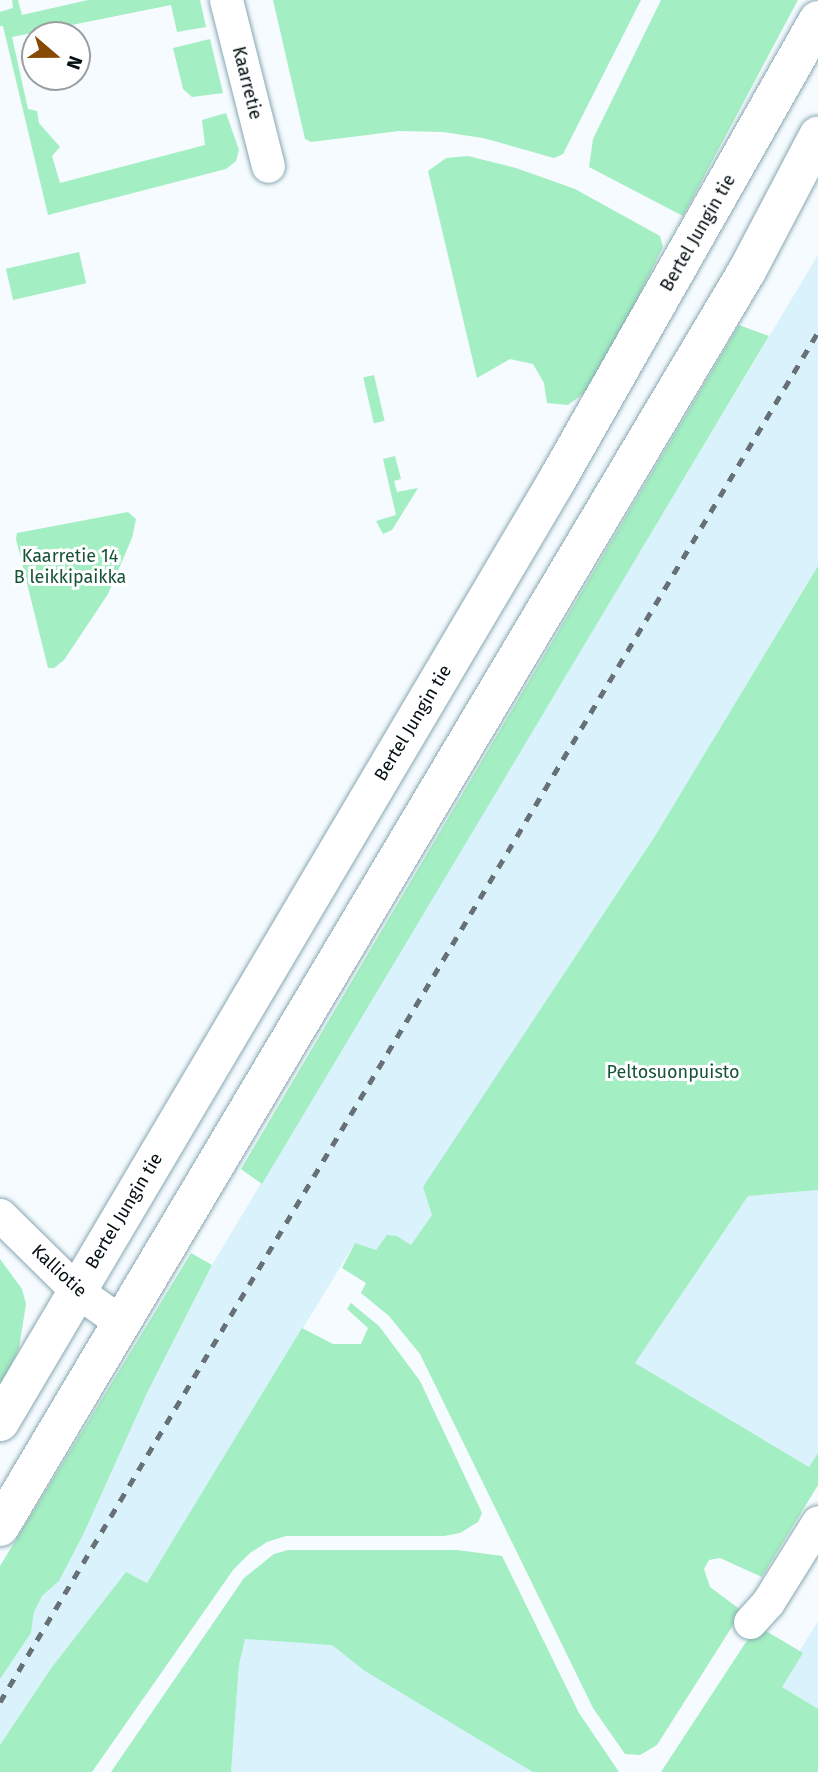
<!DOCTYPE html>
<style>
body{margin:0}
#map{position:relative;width:818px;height:1772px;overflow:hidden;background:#f5fbfe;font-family:"Fira Sans",sans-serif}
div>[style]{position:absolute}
.built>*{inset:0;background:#d9f2fb}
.green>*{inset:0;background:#a3eec2;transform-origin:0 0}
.roads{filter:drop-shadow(0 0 2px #88a7b3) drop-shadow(0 0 2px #88a7b3)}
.minor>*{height:33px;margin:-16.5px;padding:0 16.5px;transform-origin:16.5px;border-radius:16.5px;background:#fff}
.highway>*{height:38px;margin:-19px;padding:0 19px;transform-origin:19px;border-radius:19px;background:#fff}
.rail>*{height:5px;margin-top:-2.5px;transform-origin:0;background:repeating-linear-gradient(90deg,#677074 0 9px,transparent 0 18px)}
span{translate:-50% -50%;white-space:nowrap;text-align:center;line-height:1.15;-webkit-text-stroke:6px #fff;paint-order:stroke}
.street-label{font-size:18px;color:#040f13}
.park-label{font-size:18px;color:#165436}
.north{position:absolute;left:21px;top:21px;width:70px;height:70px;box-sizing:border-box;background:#fff;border:2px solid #9b9fa1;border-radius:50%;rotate:110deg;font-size:19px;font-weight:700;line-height:28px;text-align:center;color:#040f13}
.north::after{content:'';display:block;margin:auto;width:24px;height:32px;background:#864a04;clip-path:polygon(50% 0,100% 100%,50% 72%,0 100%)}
</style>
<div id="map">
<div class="built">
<i style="clip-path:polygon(818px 255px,818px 566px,655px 836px,424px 1187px,432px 1215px,411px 1245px,397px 1236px,376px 1250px,355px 1243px,147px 1583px,126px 1572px,52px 1667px,0 1745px,0 1679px,31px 1633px,34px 1612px,42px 1596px,59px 1581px,83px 1535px,147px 1393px,212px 1265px)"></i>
<i style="clip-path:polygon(818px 1190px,818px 1453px,809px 1467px,635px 1363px,748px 1196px)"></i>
<i style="clip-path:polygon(256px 1584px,571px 1772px,231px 1772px,239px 1665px)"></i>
<i style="clip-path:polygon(818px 1621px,818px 1712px,777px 1688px)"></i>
</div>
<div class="green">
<i style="clip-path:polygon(12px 0,18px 0,22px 15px,88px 0,200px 0,206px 27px,177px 32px,171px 5px,12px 37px,28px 109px,37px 111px,39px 123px,60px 147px,52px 156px,60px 183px,205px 145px,202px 120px,226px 113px,239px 150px,236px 161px,226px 169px,48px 215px,3px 26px,0 26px,0 12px,13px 8px)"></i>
<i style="clip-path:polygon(273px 0,641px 0,563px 154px,554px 158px,483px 138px,443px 132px,399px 131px,311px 142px,305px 139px)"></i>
<i style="clip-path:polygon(661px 0,798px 0,683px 216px,589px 167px,593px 139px)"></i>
<i style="clip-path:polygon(210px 39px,223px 93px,192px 97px,183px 89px,173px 48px)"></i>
<i style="clip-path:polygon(468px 156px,516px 168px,575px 189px,660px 236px,663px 247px,626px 322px,588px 390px,568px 405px,547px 403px,544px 383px,533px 364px,510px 359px,477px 378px,428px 171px,446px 158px)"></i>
<i style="left:79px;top:252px;width:32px;height:75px;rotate:77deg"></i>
<i style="clip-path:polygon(739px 325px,769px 336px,262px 1184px,241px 1169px)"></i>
<i style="left:374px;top:375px;width:47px;height:11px;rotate:77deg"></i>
<i style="clip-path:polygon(395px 456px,401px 479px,394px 481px,397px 492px,418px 488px,392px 530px,383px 534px,376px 521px,396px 515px,383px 459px)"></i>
<i style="clip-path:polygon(128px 512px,136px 519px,132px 538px,108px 594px,64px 660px,54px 668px,48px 668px,16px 539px,17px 533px)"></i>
<i style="clip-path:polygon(818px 566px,818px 1190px,748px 1196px,635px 1363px,809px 1467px,818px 1453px,818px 1485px,762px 1577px,720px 1558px,709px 1560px,704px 1569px,710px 1587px,742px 1611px,657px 1745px,640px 1755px,625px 1754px,593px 1708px,420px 1354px,389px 1316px,361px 1293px,366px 1283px,342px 1268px,355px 1243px,376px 1250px,387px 1235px,397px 1236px,411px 1245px,432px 1215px,423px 1187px,655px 836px)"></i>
<i style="clip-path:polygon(191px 1253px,212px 1265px,147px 1393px,83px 1535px,59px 1581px,42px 1596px,34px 1612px,31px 1633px,0 1679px,0 1566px)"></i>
<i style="clip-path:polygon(0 1259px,22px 1289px,26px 1304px,19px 1348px,0 1389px)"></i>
<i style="clip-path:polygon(351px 1303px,379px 1326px,420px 1381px,482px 1513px,478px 1522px,460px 1533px,444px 1536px,286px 1536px,267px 1542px,250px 1553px,233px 1570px,92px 1772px,0 1772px,0 1745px,52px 1667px,126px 1572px,147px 1583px,302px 1328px,333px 1344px,361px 1344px,368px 1328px,347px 1309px)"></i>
<i style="clip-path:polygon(288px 1550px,457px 1550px,502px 1556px,579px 1713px,619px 1772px,533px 1772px,365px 1671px,332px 1645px,245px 1639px,239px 1665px,231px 1772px,111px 1772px,244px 1578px,274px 1554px)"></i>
<i style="clip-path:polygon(766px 1631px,803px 1653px,782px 1687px,818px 1709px,818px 1772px,661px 1772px,748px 1639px,757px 1632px)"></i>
</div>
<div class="roads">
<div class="minor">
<i style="left:226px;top:0;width:171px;rotate:75.8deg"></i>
<i style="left:0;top:1215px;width:108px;rotate:44.6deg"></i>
<i style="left:77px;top:1291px;width:55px;rotate:35.4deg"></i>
<i style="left:750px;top:1622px;width:27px;rotate:-48deg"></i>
<i style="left:768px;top:1602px;width:94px;rotate:-58deg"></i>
</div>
<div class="highway">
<i style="left:0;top:1422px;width:1092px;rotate:-59.4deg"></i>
<i style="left:556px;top:482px;width:531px;rotate:-60.44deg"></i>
<i style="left:0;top:1527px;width:1461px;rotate:-59.26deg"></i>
<i style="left:747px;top:271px;width:153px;rotate:-62.3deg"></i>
</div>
</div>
<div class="rail">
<i style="left:0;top:1702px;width:1596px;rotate:-59.16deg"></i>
</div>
<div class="street-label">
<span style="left:247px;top:83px;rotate:76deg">Kaarretie</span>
<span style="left:698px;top:233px;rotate:-60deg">Bertel Jungin tie</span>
<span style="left:413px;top:723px;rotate:-59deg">Bertel Jungin tie</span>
<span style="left:124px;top:1211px;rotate:-59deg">Bertel Jungin tie</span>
<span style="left:59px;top:1271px;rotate:43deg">Kalliotie</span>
</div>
<div class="park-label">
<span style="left:70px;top:567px">Kaarretie 14<br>B leikkipaikka</span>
<span style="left:673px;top:1072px">Peltosuonpuisto</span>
</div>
<div class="north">N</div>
</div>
